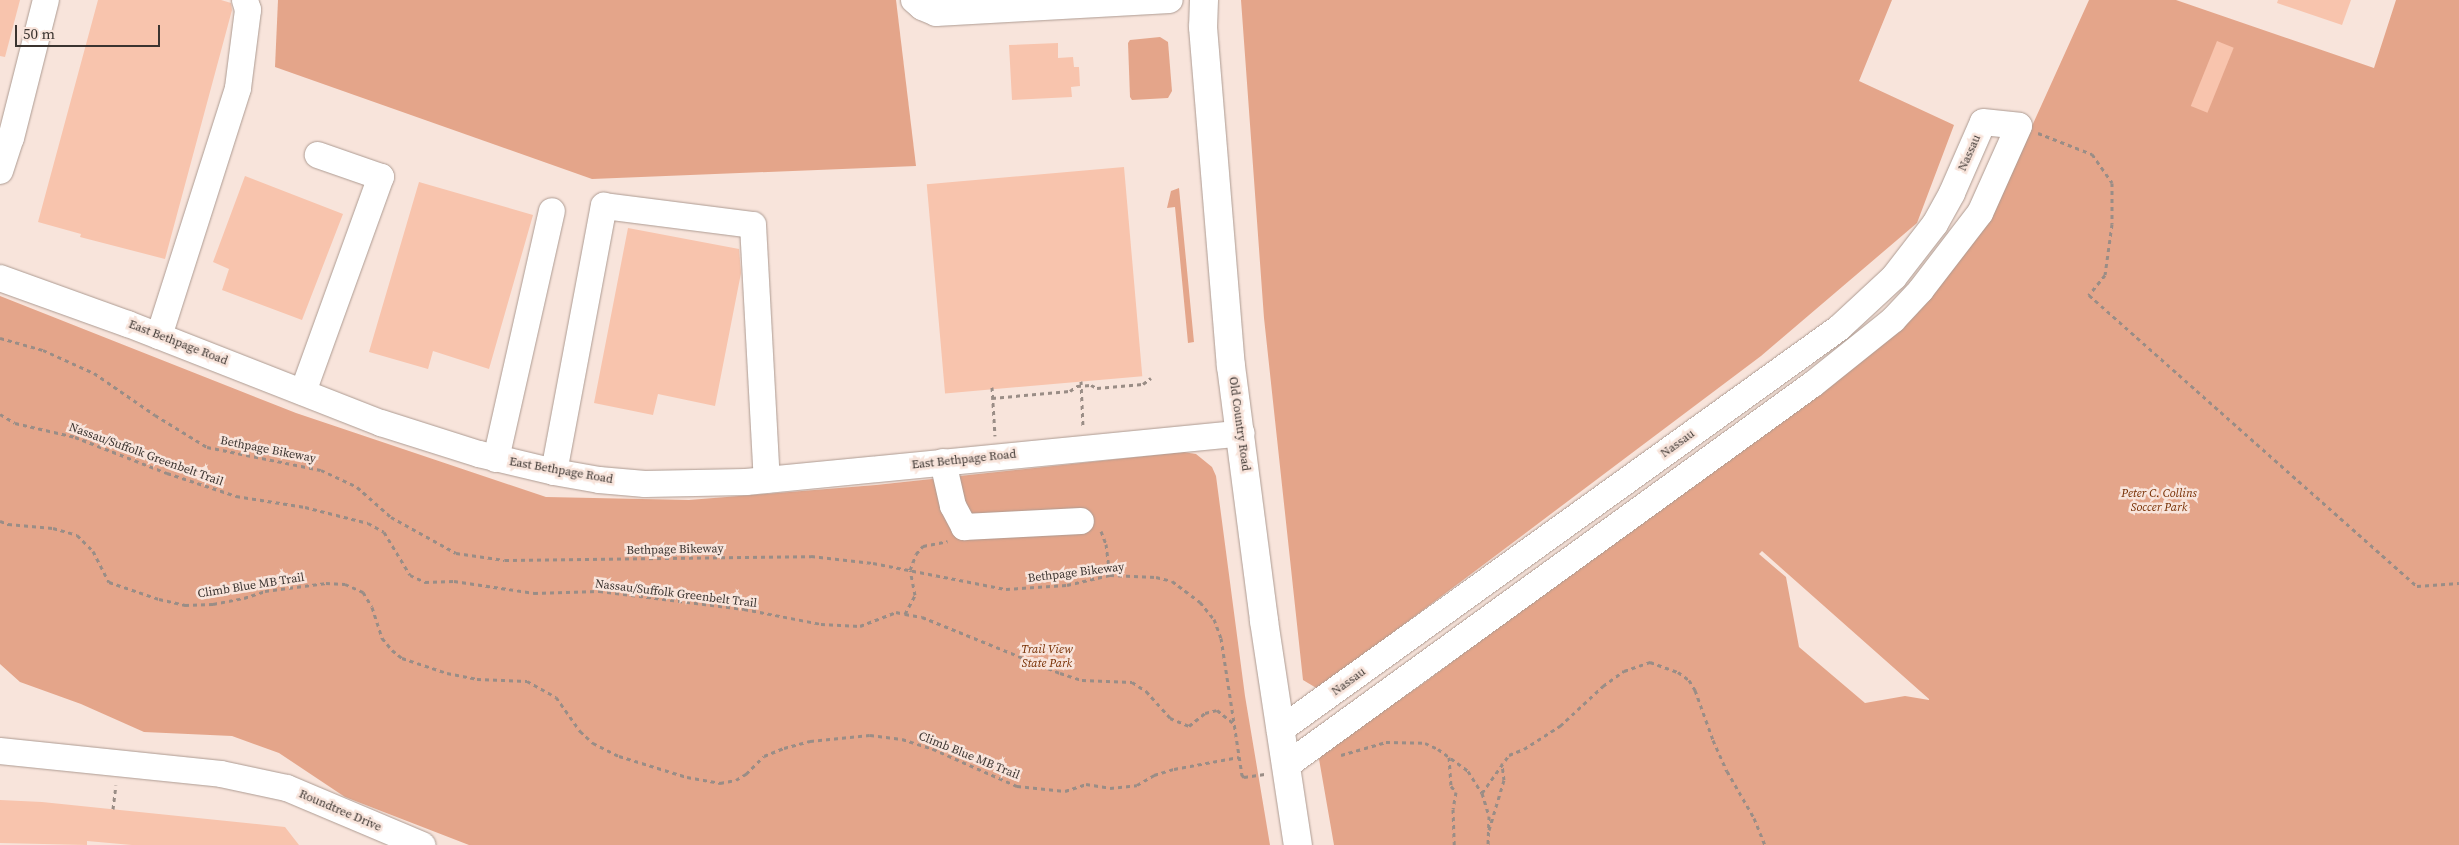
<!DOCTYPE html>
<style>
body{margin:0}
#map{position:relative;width:2459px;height:845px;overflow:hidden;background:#f8e4db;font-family:"Source Serif 4",serif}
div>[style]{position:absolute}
.green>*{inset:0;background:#e4a58a}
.building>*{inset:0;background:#f8c4ad;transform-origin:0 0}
.path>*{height:3px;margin-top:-1.5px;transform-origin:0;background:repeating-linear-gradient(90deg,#9a8d86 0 4px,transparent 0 8px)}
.roads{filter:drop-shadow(0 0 1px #ad9b92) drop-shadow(0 0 1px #ad9b92)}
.minor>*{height:26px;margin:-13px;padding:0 13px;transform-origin:13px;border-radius:13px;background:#fff}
.major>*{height:28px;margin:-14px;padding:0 14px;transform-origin:14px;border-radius:14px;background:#fff}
span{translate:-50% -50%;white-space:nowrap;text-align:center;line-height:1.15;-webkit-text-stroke:5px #f8e4db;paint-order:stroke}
.street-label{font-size:12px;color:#3b3430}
.park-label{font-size:12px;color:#762d00;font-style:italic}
.scale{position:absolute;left:15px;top:25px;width:145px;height:22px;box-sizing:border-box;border:2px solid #3b3430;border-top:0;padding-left:6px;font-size:15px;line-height:18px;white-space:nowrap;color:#3b3430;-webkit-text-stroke:4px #f8e4db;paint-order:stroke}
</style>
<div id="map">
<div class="green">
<i style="clip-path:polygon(278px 0,896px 0,916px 166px,592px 179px,275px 67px)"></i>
<i style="clip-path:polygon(1241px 0,1892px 0,1859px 81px,1954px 125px,1917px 223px,1761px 356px,1318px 689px,1303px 680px,1264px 318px)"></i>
<i style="clip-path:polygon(evenodd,2089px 0,2176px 0,2374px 68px,2396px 0,2459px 0,2459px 845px,1334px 845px,1319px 759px,1324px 750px,1421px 685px,1718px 463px,1831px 386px,2027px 137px,2089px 0,1762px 551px,1929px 699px,1929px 700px,1905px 696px,1865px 703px,1799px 647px,1786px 577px,1759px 554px,1762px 551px)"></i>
<i style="clip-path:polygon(1160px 37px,1168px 42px,1172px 91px,1168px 98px,1132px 100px,1130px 97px,1128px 43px,1130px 40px)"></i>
<i style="clip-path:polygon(1179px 188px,1194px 342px,1188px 343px,1175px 207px,1167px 208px,1171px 191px)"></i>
<i style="clip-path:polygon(0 296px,296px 413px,546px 497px,689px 500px,876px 485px,1183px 452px,1196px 454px,1212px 467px,1216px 476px,1245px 696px,1270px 845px,469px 845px,345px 797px,279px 753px,232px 736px,144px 732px,81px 704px,20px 682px,0 664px)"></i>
</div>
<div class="building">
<i style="clip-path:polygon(0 0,20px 0,5px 57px,0 56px)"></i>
<i style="clip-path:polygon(98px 0,221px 0,231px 3px,232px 10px,165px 259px,80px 237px,81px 234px,38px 222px)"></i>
<i style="clip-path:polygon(2278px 0,2351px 0,2342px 25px,2277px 3px)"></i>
<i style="left:2217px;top:41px;width:18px;height:70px;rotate:22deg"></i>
<i style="clip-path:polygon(1058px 43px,1058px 58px,1073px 57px,1074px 67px,1079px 67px,1080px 86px,1071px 87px,1072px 97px,1012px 100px,1009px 45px)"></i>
<i style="left:1124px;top:167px;width:210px;height:198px;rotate:85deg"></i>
<i style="clip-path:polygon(245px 176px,343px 214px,302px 320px,222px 290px,229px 269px,213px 262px)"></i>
<i style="clip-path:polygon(419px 182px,533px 215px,489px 369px,433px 351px,428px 369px,369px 352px)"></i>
<i style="clip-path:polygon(628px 228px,739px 249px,741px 273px,715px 406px,658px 394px,653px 415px,594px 403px)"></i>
<i style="clip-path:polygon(0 800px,42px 802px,285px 827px,299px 845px,132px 845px,87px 841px,87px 845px,0 843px)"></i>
</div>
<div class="path">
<i style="left:2038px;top:133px;width:58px;rotate:21.3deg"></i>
<i style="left:2092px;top:154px;width:35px;rotate:55deg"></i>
<i style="left:2112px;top:183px;width:41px;rotate:90deg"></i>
<i style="left:2112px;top:224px;width:51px;rotate:97.8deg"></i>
<i style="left:2105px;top:275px;width:26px;rotate:129deg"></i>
<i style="left:2089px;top:295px;width:438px;rotate:41.6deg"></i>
<i style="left:2417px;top:586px;width:42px;rotate:-4.1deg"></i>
<i style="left:0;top:338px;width:45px;rotate:15.6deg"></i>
<i style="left:43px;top:350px;width:56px;rotate:24.3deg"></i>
<i style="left:94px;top:373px;width:74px;rotate:34.5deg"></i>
<i style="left:155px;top:415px;width:61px;rotate:31.6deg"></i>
<i style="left:207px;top:447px;width:116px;rotate:11.4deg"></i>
<i style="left:321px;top:470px;width:40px;rotate:25deg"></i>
<i style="left:357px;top:487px;width:45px;rotate:41.4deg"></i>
<i style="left:391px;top:517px;width:74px;rotate:29deg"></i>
<i style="left:456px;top:553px;width:49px;rotate:8.1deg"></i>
<i style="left:505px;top:560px;width:306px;rotate:-0.7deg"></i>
<i style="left:811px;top:556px;width:62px;rotate:6.4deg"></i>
<i style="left:873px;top:563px;width:136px;rotate:11.1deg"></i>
<i style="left:1006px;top:589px;width:61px;rotate:-3.8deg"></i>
<i style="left:1067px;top:585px;width:44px;rotate:-13.1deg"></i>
<i style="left:1110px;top:575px;width:46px;rotate:2.5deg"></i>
<i style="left:1156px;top:577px;width:16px;rotate:14deg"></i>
<i style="left:1172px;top:581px;width:35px;rotate:37deg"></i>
<i style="left:1200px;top:602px;width:22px;rotate:51deg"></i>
<i style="left:1214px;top:619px;width:20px;rotate:70deg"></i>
<i style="left:1221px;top:638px;width:139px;rotate:81.3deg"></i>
<i style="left:1242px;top:775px;width:3px;rotate:45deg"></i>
<i style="left:1244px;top:777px;width:21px;rotate:-8deg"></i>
<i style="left:1081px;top:381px;width:46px;rotate:87.5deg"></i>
<i style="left:992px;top:387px;width:49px;rotate:86.5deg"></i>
<i style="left:992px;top:398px;width:78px;rotate:-5.1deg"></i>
<i style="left:1070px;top:391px;width:9px;rotate:-36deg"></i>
<i style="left:1077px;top:386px;width:14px;rotate:-4deg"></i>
<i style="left:1091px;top:385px;width:7px;rotate:27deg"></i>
<i style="left:1097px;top:388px;width:46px;rotate:-5deg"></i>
<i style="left:1143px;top:384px;width:10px;rotate:-37deg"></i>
<i style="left:0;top:414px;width:17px;rotate:31deg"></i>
<i style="left:15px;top:423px;width:62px;rotate:13.1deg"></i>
<i style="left:75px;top:437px;width:99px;rotate:21.4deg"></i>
<i style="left:167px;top:473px;width:73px;rotate:18.4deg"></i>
<i style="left:236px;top:496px;width:70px;rotate:9.1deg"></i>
<i style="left:305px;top:507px;width:65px;rotate:14.3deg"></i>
<i style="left:368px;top:523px;width:18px;rotate:29deg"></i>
<i style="left:384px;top:532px;width:50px;rotate:58.8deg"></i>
<i style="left:410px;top:575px;width:17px;rotate:25deg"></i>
<i style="left:425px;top:582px;width:29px;rotate:-2deg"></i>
<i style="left:454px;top:581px;width:81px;rotate:8.5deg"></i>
<i style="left:534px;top:593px;width:65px;rotate:-1.8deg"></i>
<i style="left:599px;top:591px;width:146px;rotate:7.1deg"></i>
<i style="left:744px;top:609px;width:78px;rotate:11deg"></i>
<i style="left:821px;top:624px;width:39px;rotate:3deg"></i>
<i style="left:860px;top:626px;width:39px;rotate:-21deg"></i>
<i style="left:896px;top:612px;width:9px;rotate:13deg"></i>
<i style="left:905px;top:614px;width:17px;rotate:10deg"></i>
<i style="left:922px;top:617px;width:149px;rotate:22.1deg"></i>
<i style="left:1060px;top:673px;width:23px;rotate:18deg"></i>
<i style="left:1082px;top:680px;width:50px;rotate:2.3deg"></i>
<i style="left:1132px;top:682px;width:17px;rotate:33deg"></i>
<i style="left:1146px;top:691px;width:36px;rotate:48deg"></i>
<i style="left:1170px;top:718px;width:21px;rotate:23deg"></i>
<i style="left:1189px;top:726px;width:21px;rotate:-39deg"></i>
<i style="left:1205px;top:713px;width:12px;rotate:-14deg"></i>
<i style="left:1217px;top:710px;width:22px;rotate:39deg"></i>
<i style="left:0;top:521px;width:9px;rotate:21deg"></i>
<i style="left:8px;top:524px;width:45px;rotate:5.1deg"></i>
<i style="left:53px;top:528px;width:25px;rotate:16deg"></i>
<i style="left:77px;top:535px;width:23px;rotate:45deg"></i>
<i style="left:93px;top:551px;width:35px;rotate:63deg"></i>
<i style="left:109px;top:582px;width:53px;rotate:18.8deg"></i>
<i style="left:159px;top:599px;width:27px;rotate:13deg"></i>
<i style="left:185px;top:605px;width:28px;rotate:-2deg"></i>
<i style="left:213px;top:604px;width:32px;rotate:-11deg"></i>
<i style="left:244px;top:598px;width:22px;rotate:-18deg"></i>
<i style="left:265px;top:591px;width:62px;rotate:-7.5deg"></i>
<i style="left:326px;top:583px;width:19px;rotate:3deg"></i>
<i style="left:345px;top:584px;width:20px;rotate:24deg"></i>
<i style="left:363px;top:592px;width:17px;rotate:59deg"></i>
<i style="left:372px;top:607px;width:33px;rotate:72deg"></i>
<i style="left:382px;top:638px;width:16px;rotate:50deg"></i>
<i style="left:392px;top:650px;width:13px;rotate:39deg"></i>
<i style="left:402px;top:658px;width:47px;rotate:18.4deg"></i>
<i style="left:447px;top:673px;width:31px;rotate:11deg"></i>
<i style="left:477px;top:679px;width:50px;rotate:2.3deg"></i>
<i style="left:527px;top:681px;width:33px;rotate:29deg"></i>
<i style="left:556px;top:697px;width:42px;rotate:54.8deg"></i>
<i style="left:580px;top:731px;width:18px;rotate:43deg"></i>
<i style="left:593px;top:743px;width:29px;rotate:27deg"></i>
<i style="left:619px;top:756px;width:71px;rotate:17.2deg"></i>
<i style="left:687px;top:777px;width:34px;rotate:10deg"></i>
<i style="left:720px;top:783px;width:16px;rotate:-11deg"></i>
<i style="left:736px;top:780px;width:12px;rotate:-31deg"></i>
<i style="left:746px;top:774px;width:25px;rotate:-45deg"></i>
<i style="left:764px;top:756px;width:22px;rotate:-22deg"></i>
<i style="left:784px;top:748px;width:27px;rotate:-15deg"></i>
<i style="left:810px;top:741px;width:60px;rotate:-5.7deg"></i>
<i style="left:870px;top:735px;width:32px;rotate:7deg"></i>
<i style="left:902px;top:739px;width:33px;rotate:18deg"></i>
<i style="left:933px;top:749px;width:92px;rotate:23.8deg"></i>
<i style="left:1017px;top:786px;width:48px;rotate:5.9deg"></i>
<i style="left:1065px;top:791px;width:22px;rotate:-18deg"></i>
<i style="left:1086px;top:784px;width:24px;rotate:9deg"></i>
<i style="left:1110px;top:788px;width:27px;rotate:-6deg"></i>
<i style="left:1137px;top:785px;width:20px;rotate:-30deg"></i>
<i style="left:1154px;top:775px;width:21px;rotate:-17deg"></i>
<i style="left:1174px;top:769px;width:66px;rotate:-10.5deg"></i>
<i style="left:1101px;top:531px;width:14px;rotate:69deg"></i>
<i style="left:1106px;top:544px;width:31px;rotate:83deg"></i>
<i style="left:905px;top:614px;width:21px;rotate:-62deg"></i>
<i style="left:915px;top:595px;width:25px;rotate:-101deg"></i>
<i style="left:910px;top:570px;width:17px;rotate:-69deg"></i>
<i style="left:916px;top:554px;width:11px;rotate:-49deg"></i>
<i style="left:923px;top:546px;width:25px;rotate:-11deg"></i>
<i style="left:1341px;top:755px;width:47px;rotate:-16.1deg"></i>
<i style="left:1386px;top:742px;width:39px;rotate:1deg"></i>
<i style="left:1425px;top:743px;width:14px;rotate:25deg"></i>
<i style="left:1438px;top:749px;width:37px;rotate:36deg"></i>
<i style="left:1468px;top:771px;width:26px;rotate:58deg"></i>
<i style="left:1482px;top:793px;width:24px;rotate:73deg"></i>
<i style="left:1489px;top:816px;width:29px;rotate:92deg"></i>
<i style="left:1449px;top:757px;width:29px;rotate:86deg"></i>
<i style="left:1451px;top:786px;width:8px;rotate:50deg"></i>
<i style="left:1456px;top:792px;width:17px;rotate:100deg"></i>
<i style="left:1453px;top:809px;width:36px;rotate:88deg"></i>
<i style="left:1482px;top:793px;width:47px;rotate:-54.6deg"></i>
<i style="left:1509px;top:755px;width:16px;rotate:-22deg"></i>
<i style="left:1524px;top:749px;width:43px;rotate:-32.6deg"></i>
<i style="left:1560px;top:726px;width:59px;rotate:-42.9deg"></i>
<i style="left:1603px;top:686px;width:26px;rotate:-36deg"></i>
<i style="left:1624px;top:671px;width:28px;rotate:-19deg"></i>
<i style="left:1650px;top:662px;width:30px;rotate:20deg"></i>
<i style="left:1678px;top:672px;width:14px;rotate:36deg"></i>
<i style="left:1689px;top:680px;width:12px;rotate:59deg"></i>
<i style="left:1695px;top:690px;width:53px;rotate:70.2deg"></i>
<i style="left:1713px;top:740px;width:34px;rotate:66deg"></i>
<i style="left:1727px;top:771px;width:54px;rotate:60.1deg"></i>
<i style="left:1754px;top:818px;width:29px;rotate:68deg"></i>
<i style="left:113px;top:809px;width:24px;rotate:-83deg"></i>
<i style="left:1489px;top:830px;width:52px;rotate:-73.3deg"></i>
<i style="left:1504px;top:780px;width:17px;rotate:-97deg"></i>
</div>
<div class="roads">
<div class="minor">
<i style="left:914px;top:0;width:11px;rotate:41deg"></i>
<i style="left:922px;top:7px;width:15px;rotate:23deg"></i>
<i style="left:936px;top:13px;width:234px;rotate:-3.2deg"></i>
<i style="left:0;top:171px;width:35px;rotate:-72deg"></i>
<i style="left:11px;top:138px;width:142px;rotate:-75.8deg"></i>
<i style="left:0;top:278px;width:136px;rotate:19.8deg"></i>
<i style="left:128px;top:324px;width:272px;rotate:21.4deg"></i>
<i style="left:381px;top:423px;width:103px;rotate:17.6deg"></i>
<i style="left:479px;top:454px;width:77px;rotate:13.5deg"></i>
<i style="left:554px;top:472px;width:46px;rotate:10.1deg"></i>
<i style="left:599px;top:480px;width:46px;rotate:5deg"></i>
<i style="left:645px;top:484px;width:101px;rotate:-1.1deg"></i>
<i style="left:746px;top:482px;width:498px;rotate:-5.6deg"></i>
<i style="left:159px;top:336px;width:260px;rotate:-72.3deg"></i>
<i style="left:238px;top:88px;width:79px;rotate:-82.7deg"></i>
<i style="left:248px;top:10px;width:10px;rotate:-107deg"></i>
<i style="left:303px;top:392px;width:229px;rotate:-70.1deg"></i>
<i style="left:381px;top:177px;width:67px;rotate:-160.8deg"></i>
<i style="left:496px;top:459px;width:254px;rotate:-77.3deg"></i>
<i style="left:943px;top:462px;width:45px;rotate:77.2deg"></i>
<i style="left:953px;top:506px;width:24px;rotate:62deg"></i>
<i style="left:964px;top:527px;width:117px;rotate:-2.9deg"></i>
<i style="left:554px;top:472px;width:271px;rotate:-79.4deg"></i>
<i style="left:604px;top:206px;width:150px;rotate:7.3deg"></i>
<i style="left:753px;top:225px;width:255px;rotate:86.9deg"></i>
<i style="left:1280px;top:730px;width:689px;rotate:-35.72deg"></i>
<i style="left:1839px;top:328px;width:75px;rotate:-42.8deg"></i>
<i style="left:1894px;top:277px;width:67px;rotate:-52.3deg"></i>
<i style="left:1935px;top:224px;width:35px;rotate:-61deg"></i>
<i style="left:1952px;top:193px;width:77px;rotate:-66.4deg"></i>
<i style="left:1983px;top:122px;width:36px;rotate:6deg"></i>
<i style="left:2019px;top:126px;width:95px;rotate:114.1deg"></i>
<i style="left:1980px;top:213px;width:97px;rotate:127.5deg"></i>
<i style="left:1921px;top:290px;width:41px;rotate:133deg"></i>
<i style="left:1893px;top:320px;width:102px;rotate:141.3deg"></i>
<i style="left:1813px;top:384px;width:649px;rotate:144.08deg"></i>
<i style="left:0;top:751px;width:222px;rotate:5.9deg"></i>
<i style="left:221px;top:774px;width:67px;rotate:12deg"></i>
<i style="left:287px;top:788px;width:147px;rotate:22.9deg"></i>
</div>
<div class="major">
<i style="left:1204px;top:0;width:27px;rotate:92deg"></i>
<i style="left:1203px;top:27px;width:340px;rotate:85.3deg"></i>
<i style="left:1231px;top:366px;width:257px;rotate:82.6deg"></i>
<i style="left:1264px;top:621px;width:227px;rotate:81.4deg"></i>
</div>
</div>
<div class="street-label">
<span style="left:1970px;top:153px;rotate:-66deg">Nassau</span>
<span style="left:178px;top:343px;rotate:21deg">East Bethpage Road</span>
<span style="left:1239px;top:424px;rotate:82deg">Old Country Road</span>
<span style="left:1678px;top:444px;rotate:-36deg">Nassau</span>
<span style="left:268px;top:450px;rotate:11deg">Bethpage Bikeway</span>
<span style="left:146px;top:455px;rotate:20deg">Nassau/Suffolk Greenbelt Trail</span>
<span style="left:964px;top:460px;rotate:-6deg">East Bethpage Road</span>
<span style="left:561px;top:471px;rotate:10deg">East Bethpage Road</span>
<span style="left:675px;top:550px;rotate:-1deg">Bethpage Bikeway</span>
<span style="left:1076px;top:573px;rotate:-7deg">Bethpage Bikeway</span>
<span style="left:251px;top:586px;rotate:-9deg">Climb Blue MB Trail</span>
<span style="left:676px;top:594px;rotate:7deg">Nassau/Suffolk Greenbelt Trail</span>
<span style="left:1349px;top:682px;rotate:-36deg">Nassau</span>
<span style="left:969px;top:756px;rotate:22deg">Climb Blue MB Trail</span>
<span style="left:340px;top:811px;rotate:23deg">Roundtree Drive</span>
</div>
<div class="park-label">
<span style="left:2159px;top:501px">Peter C. Collins<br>Soccer Park</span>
<span style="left:1047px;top:657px">Trail View<br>State Park</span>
</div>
<div class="scale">50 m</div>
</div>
